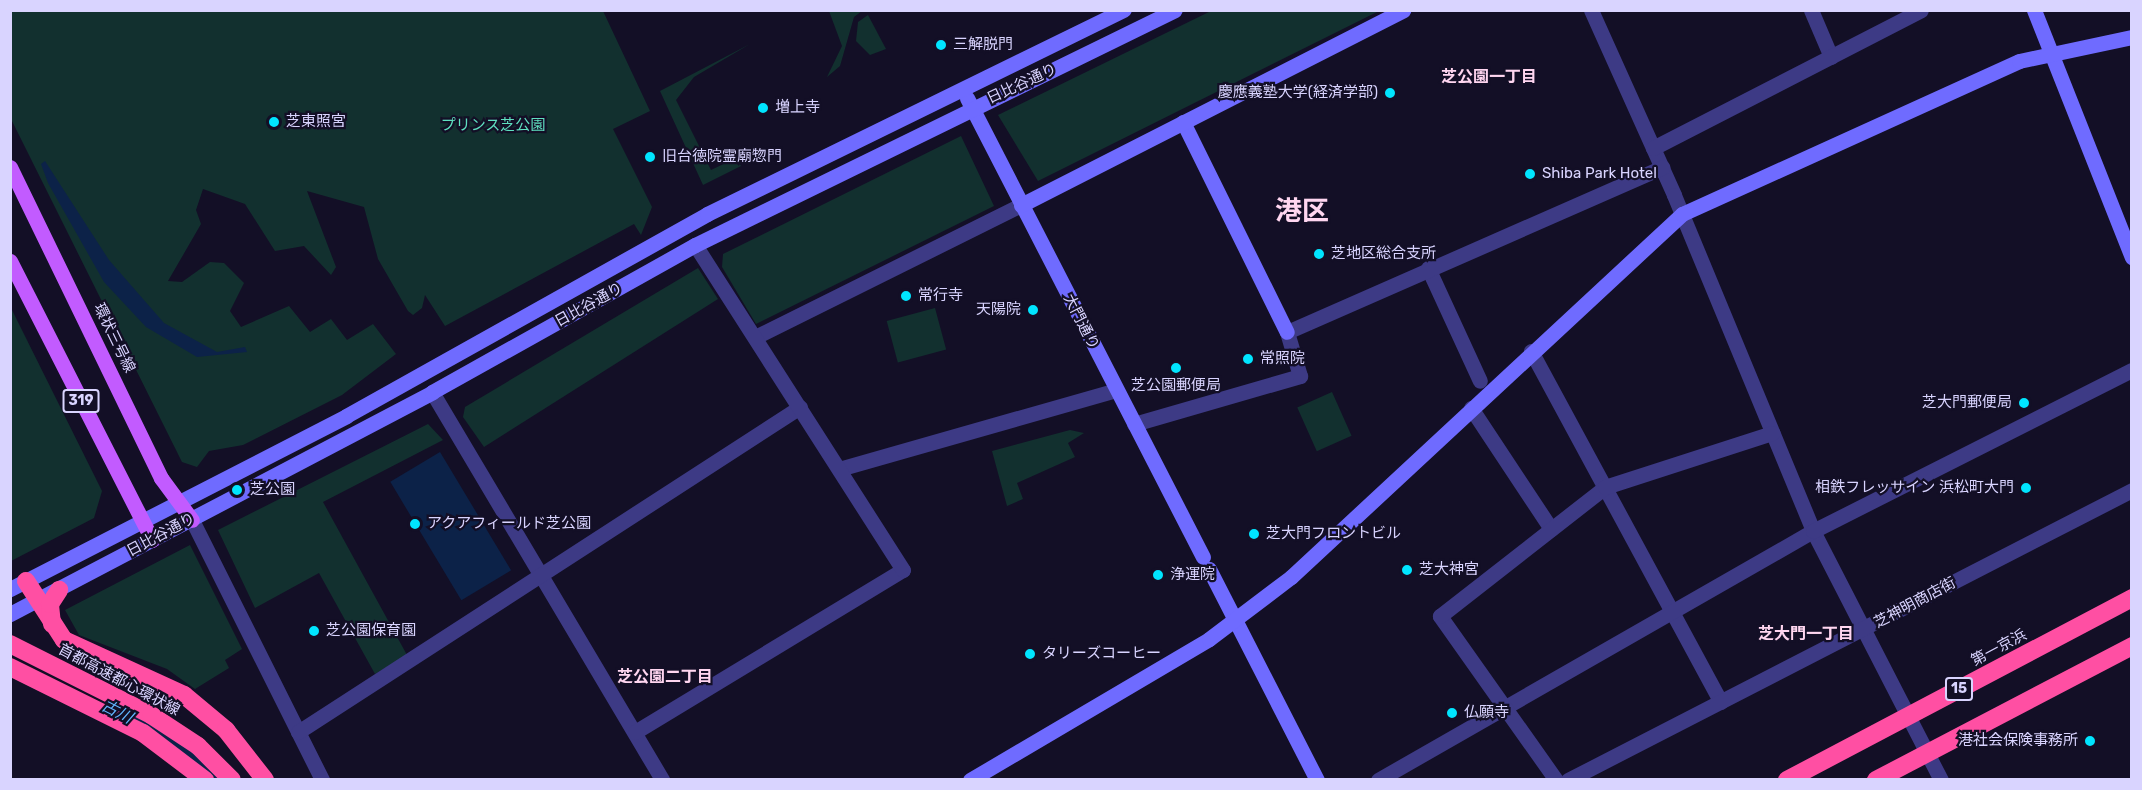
<!DOCTYPE html>
<meta charset="utf-8">
<style>
body{margin:0}
#map{position:relative;width:2142px;height:790px;overflow:hidden;background:#130f26;font-family:Rubik,"Noto Sans JP",sans-serif}
div>[style]{position:absolute}
.green>*{inset:0;background:#12302f;transform-origin:0 0}
.water>*{inset:0;background:#0c2248;transform-origin:0 0}
.river>*{height:30px;margin:-15px;padding:0 15px;transform-origin:15px;border-radius:15px;background:#0c2248}
.street>*{height:15px;margin:-7.5px;padding:0 7.5px;transform-origin:7.5px;border-radius:7.5px;background:#3d3a85}
.secondary>*{height:15px;margin:-7.5px;padding:0 7.5px;transform-origin:7.5px;border-radius:7.5px;background:#6f6bff}
.primary>*{height:15px;margin:-7.5px;padding:0 7.5px;transform-origin:7.5px;border-radius:7.5px;background:#c25bff}
.highway>*{height:18px;margin:-9px;padding:0 9px;transform-origin:9px;border-radius:9px;background:#ff4fa3}
.dots>*{width:16px;height:16px;translate:-50% -50%;box-sizing:border-box;border:3px solid #130f26;border-radius:50%}
span{translate:-50% -50%;white-space:nowrap;text-align:center;line-height:1.15;-webkit-text-stroke:4.5px #130f26;paint-order:stroke}
.shield-label span{padding:2px 4px;background:#130f26;border:2px solid;border-radius:4px;-webkit-text-stroke-width:0}
.shield-label{font-size:14px;color:#d9d4ff;font-weight:700}
.poi-label{font-size:15px;color:#d9d4ff}
.left{translate:0 -50%;text-align:left}
.right{translate:-100% -50%;text-align:right}
.street-label{font-size:15px;color:#d9d4ff}
.park-label{font-size:15px;color:#5fe0c0}
.neighbourhood-label{font-size:16px;color:#ffd6f0;font-weight:700}
.water-label{font-size:16px;color:#62b6ff;font-style:italic}
.town-label{font-size:27px;color:#ffd6f0;font-weight:700}
.frame{position:absolute;inset:0;border:12px solid #d9d4ff;pointer-events:none}
</style>
<div id="map">
<div class="green">
<i style="clip-path:polygon(11px 11px,603px 11px,650px 111px,613px 129px,652px 207px,641px 235px,634px 224px,445px 326px,425px 295px,422px 308px,413px 315px,408px 311px,378px 259px,364px 207px,307px 191px,336px 267px,331px 275px,304px 246px,275px 251px,245px 204px,203px 189px,196px 210px,201px 224px,168px 281px,182px 282px,210px 262px,224px 263px,244px 283px,230px 311px,241px 327px,289px 306px,310px 332px,331px 319px,347px 340px,373px 324px,396px 354px,342px 395px,243px 445px,209px 451px,197px 467px,182px 462px,11px 119px)"></i>
<i style="clip-path:polygon(829px 11px,862px 11px,854px 17px,840px 66px,827px 77px,842px 46px)"></i>
<i style="clip-path:polygon(1211px 11px,1379px 11px,1038px 181px,998px 115px)"></i>
<i style="clip-path:polygon(868px 15px,886px 49px,870px 55px,856px 41px,858px 22px)"></i>
<i style="clip-path:polygon(750px 44px,694px 77px,676px 100px,711px 170px,736px 158px,741px 166px,703px 185px,660px 91px)"></i>
<i style="clip-path:polygon(961px 136px,994px 206px,756px 324px,722px 267px,723px 254px)"></i>
<i style="clip-path:polygon(698px 268px,718px 299px,484px 447px,463px 417px,465px 407px)"></i>
<i style="clip-path:polygon(11px 308px,102px 491px,94px 518px,11px 561px)"></i>
<i style="left:935px;top:308px;width:43px;height:50px;rotate:75deg"></i>
<i style="left:1332px;top:392px;width:48px;height:38px;rotate:66deg"></i>
<i style="clip-path:polygon(428px 424px,443px 440px,323px 502px,407px 655px,375px 674px,319px 573px,255px 608px,218px 530px)"></i>
<i style="clip-path:polygon(1070px 430px,1084px 433px,1068px 443px,1075px 457px,1017px 483px,1023px 499px,1007px 506px,992px 451px)"></i>
<i style="clip-path:polygon(190px 545px,242px 649px,225px 660px,229px 668px,195px 689px,167px 669px,79px 635px,65px 610px)"></i>
</div>
<div class="water">
<i style="clip-path:polygon(45px 161px,109px 260px,164px 323px,217px 352px,245px 347px,247px 352px,197px 357px,146px 327px,104px 282px,48px 183px,41px 164px)"></i>
<i style="left:440px;top:452px;width:138px;height:58px;rotate:59deg"></i>
</div>
<div class="river">
<i style="left:123px;top:715px;width:42px;rotate:27.2deg"></i>
<i style="left:160px;top:734px;width:72px;rotate:39.9deg"></i>
</div>
<div class="street">
<i style="left:1591px;top:10px;width:203px;rotate:65.8deg"></i>
<i style="left:1674px;top:195px;width:364px;rotate:67.5deg"></i>
<i style="left:1813px;top:531px;width:280px;rotate:62.8deg"></i>
<i style="left:1811px;top:10px;width:51px;rotate:66.9deg"></i>
<i style="left:1653px;top:148px;width:301px;rotate:-27.2deg"></i>
<i style="left:1428px;top:268px;width:124px;rotate:65.3deg"></i>
<i style="left:755px;top:337px;width:297px;rotate:-26.4deg"></i>
<i style="left:1531px;top:351px;width:399px;rotate:61.6deg"></i>
<i style="left:432px;top:392px;width:451px;rotate:59.3deg"></i>
<i style="left:1471px;top:408px;width:145px;rotate:56.5deg"></i>
<i style="left:1134px;top:424px;width:173px;rotate:-16.1deg"></i>
<i style="left:1300px;top:376px;width:46px;rotate:-106.5deg"></i>
<i style="left:1287px;top:332px;width:410px;rotate:-23.7deg"></i>
<i style="left:839px;top:469px;width:288px;rotate:-15.9deg"></i>
<i style="left:192px;top:520px;width:291px;rotate:63.4deg"></i>
<i style="left:298px;top:732px;width:598px;rotate:-32.92deg"></i>
<i style="left:635px;top:732px;width:313px;rotate:-31.2deg"></i>
<i style="left:903px;top:570px;width:386px;rotate:-122.6deg"></i>
<i style="left:1378px;top:780px;width:501px;rotate:-29.79deg"></i>
<i style="left:1813px;top:531px;width:357px;rotate:-26.8deg"></i>
<i style="left:1556px;top:780px;width:201px;rotate:-125.3deg"></i>
<i style="left:1440px;top:616px;width:209px;rotate:-38deg"></i>
<i style="left:1605px;top:487px;width:176px;rotate:-17.9deg"></i>
<i style="left:1568px;top:780px;width:634px;rotate:-27.21deg"></i>
</div>
<div class="secondary">
<i style="left:2034px;top:10px;width:266px;rotate:68.4deg"></i>
<i style="left:967px;top:98px;width:516px;rotate:62.79deg"></i>
<i style="left:1183px;top:122px;width:234px;rotate:63.7deg"></i>
<i style="left:1021px;top:205px;width:429px;rotate:-27deg"></i>
<i style="left:1209px;top:569px;width:237px;rotate:62.9deg"></i>
<i style="left:10px;top:589px;width:378px;rotate:-27.2deg"></i>
<i style="left:346px;top:416px;width:414px;rotate:-29.2deg"></i>
<i style="left:707px;top:214px;width:464px;rotate:-26.1deg"></i>
<i style="left:10px;top:614px;width:477px;rotate:-27.7deg"></i>
<i style="left:432px;top:392px;width:301px;rotate:-29.2deg"></i>
<i style="left:695px;top:245px;width:534px;rotate:-26.09deg"></i>
<i style="left:970px;top:780px;width:277px;rotate:-30.5deg"></i>
<i style="left:1209px;top:639px;width:103px;rotate:-37.1deg"></i>
<i style="left:1291px;top:577px;width:534px;rotate:-42.87deg"></i>
<i style="left:1682px;top:214px;width:370px;rotate:-24.4deg"></i>
<i style="left:2019px;top:61px;width:116px;rotate:-12deg"></i>
</div>
<div class="primary">
<i style="left:10px;top:167px;width:346px;rotate:64.1deg"></i>
<i style="left:161px;top:478px;width:52px;rotate:53.6deg"></i>
<i style="left:10px;top:261px;width:313px;rotate:63deg"></i>
</div>
<div class="highway">
<i style="left:26px;top:581px;width:70px;rotate:57.2deg"></i>
<i style="left:64px;top:640px;width:132px;rotate:24.6deg"></i>
<i style="left:184px;top:695px;width:55px;rotate:39.8deg"></i>
<i style="left:226px;top:730px;width:63px;rotate:52deg"></i>
<i style="left:52px;top:624px;width:20px;rotate:-96deg"></i>
<i style="left:50px;top:604px;width:17px;rotate:-57deg"></i>
<i style="left:10px;top:644px;width:158px;rotate:26.7deg"></i>
<i style="left:151px;top:715px;width:56px;rotate:33.4deg"></i>
<i style="left:198px;top:746px;width:48px;rotate:45deg"></i>
<i style="left:10px;top:667px;width:148px;rotate:26.4deg"></i>
<i style="left:143px;top:733px;width:78px;rotate:37.2deg"></i>
<i style="left:1787px;top:780px;width:390px;rotate:-27.8deg"></i>
<i style="left:1876px;top:780px;width:289px;rotate:-27.6deg"></i>
</div>
<div class="dots">
<i style="left:941px;top:45px;background:#00e5ff"></i>
<i style="left:1390px;top:93px;background:#00e5ff"></i>
<i style="left:763px;top:108px;background:#00e5ff"></i>
<i style="left:274px;top:122px;background:#00e5ff"></i>
<i style="left:650px;top:157px;background:#00e5ff"></i>
<i style="left:1530px;top:174px;background:#00e5ff"></i>
<i style="left:1319px;top:254px;background:#00e5ff"></i>
<i style="left:906px;top:296px;background:#00e5ff"></i>
<i style="left:1033px;top:310px;background:#00e5ff"></i>
<i style="left:1248px;top:359px;background:#00e5ff"></i>
<i style="left:1176px;top:368px;background:#00e5ff"></i>
<i style="left:2024px;top:403px;background:#00e5ff"></i>
<i style="left:2026px;top:488px;background:#00e5ff"></i>
<i style="left:237px;top:490px;background:#00e5ff"></i>
<i style="left:415px;top:524px;background:#00e5ff"></i>
<i style="left:1254px;top:534px;background:#00e5ff"></i>
<i style="left:1407px;top:570px;background:#00e5ff"></i>
<i style="left:1158px;top:575px;background:#00e5ff"></i>
<i style="left:314px;top:631px;background:#00e5ff"></i>
<i style="left:1030px;top:654px;background:#00e5ff"></i>
<i style="left:1452px;top:713px;background:#00e5ff"></i>
<i style="left:2090px;top:741px;background:#00e5ff"></i>
</div>
<div class="shield-label">
<span style="left:81px;top:401px">319</span>
<span style="left:1959px;top:689px">15</span>
</div>
<div class="poi-label">
<span class="left" style="left:953px;top:45px">三解脱門</span>
<span class="right" style="left:1378px;top:93px">慶應義塾大学(経済学部)</span>
<span class="left" style="left:775px;top:108px">増上寺</span>
<span class="left" style="left:286px;top:122px">芝東照宮</span>
<span class="left" style="left:662px;top:157px">旧台徳院霊廟惣門</span>
<span class="left" style="left:1542px;top:174px">Shiba Park Hotel</span>
<span class="left" style="left:1331px;top:254px">芝地区総合支所</span>
<span class="left" style="left:918px;top:296px">常行寺</span>
<span class="right" style="left:1021px;top:310px">天陽院</span>
<span class="left" style="left:1260px;top:359px">常照院</span>
<span style="left:1176px;top:386px">芝公園郵便局</span>
<span class="right" style="left:2012px;top:403px">芝大門郵便局</span>
<span class="right" style="left:2014px;top:488px">相鉄フレッサイン 浜松町大門</span>
<span class="left" style="left:250px;top:490px">芝公園</span>
<span class="left" style="left:427px;top:524px">アクアフィールド芝公園</span>
<span class="left" style="left:1266px;top:534px">芝大門フロントビル</span>
<span class="left" style="left:1419px;top:570px">芝大神宮</span>
<span class="left" style="left:1170px;top:575px">浄運院</span>
<span class="left" style="left:326px;top:631px">芝公園保育園</span>
<span class="left" style="left:1042px;top:654px">タリーズコーヒー</span>
<span class="left" style="left:1464px;top:713px">仏願寺</span>
<span class="right" style="left:2078px;top:741px">港社会保険事務所</span>
</div>
<div class="street-label">
<span style="left:1022px;top:84px;rotate:-25deg">日比谷通り</span>
<span style="left:589px;top:305px;rotate:-29deg">日比谷通り</span>
<span style="left:1081px;top:322px;rotate:63deg">大門通り</span>
<span style="left:114px;top:338px;rotate:64deg">環状三号線</span>
<span style="left:161px;top:535px;rotate:-28deg">日比谷通り</span>
<span style="left:1915px;top:603px;rotate:-28deg">芝神明商店街</span>
<span style="left:1999px;top:648px;rotate:-28deg">第一京浜</span>
<span style="left:119px;top:680px;rotate:28deg">首都高速都心環状線</span>
</div>
<div class="park-label">
<span style="left:493px;top:126px">プリンス芝公園</span>
</div>
<div class="neighbourhood-label">
<span style="left:1489px;top:77px">芝公園一丁目</span>
<span style="left:1806px;top:634px">芝大門一丁目</span>
<span style="left:665px;top:677px">芝公園二丁目</span>
</div>
<div class="water-label">
<span style="left:117px;top:712px;rotate:27deg">古川</span>
</div>
<div class="town-label">
<span style="left:1302px;top:212px">港区</span>
</div>
<div class="frame"></div>
</div>
